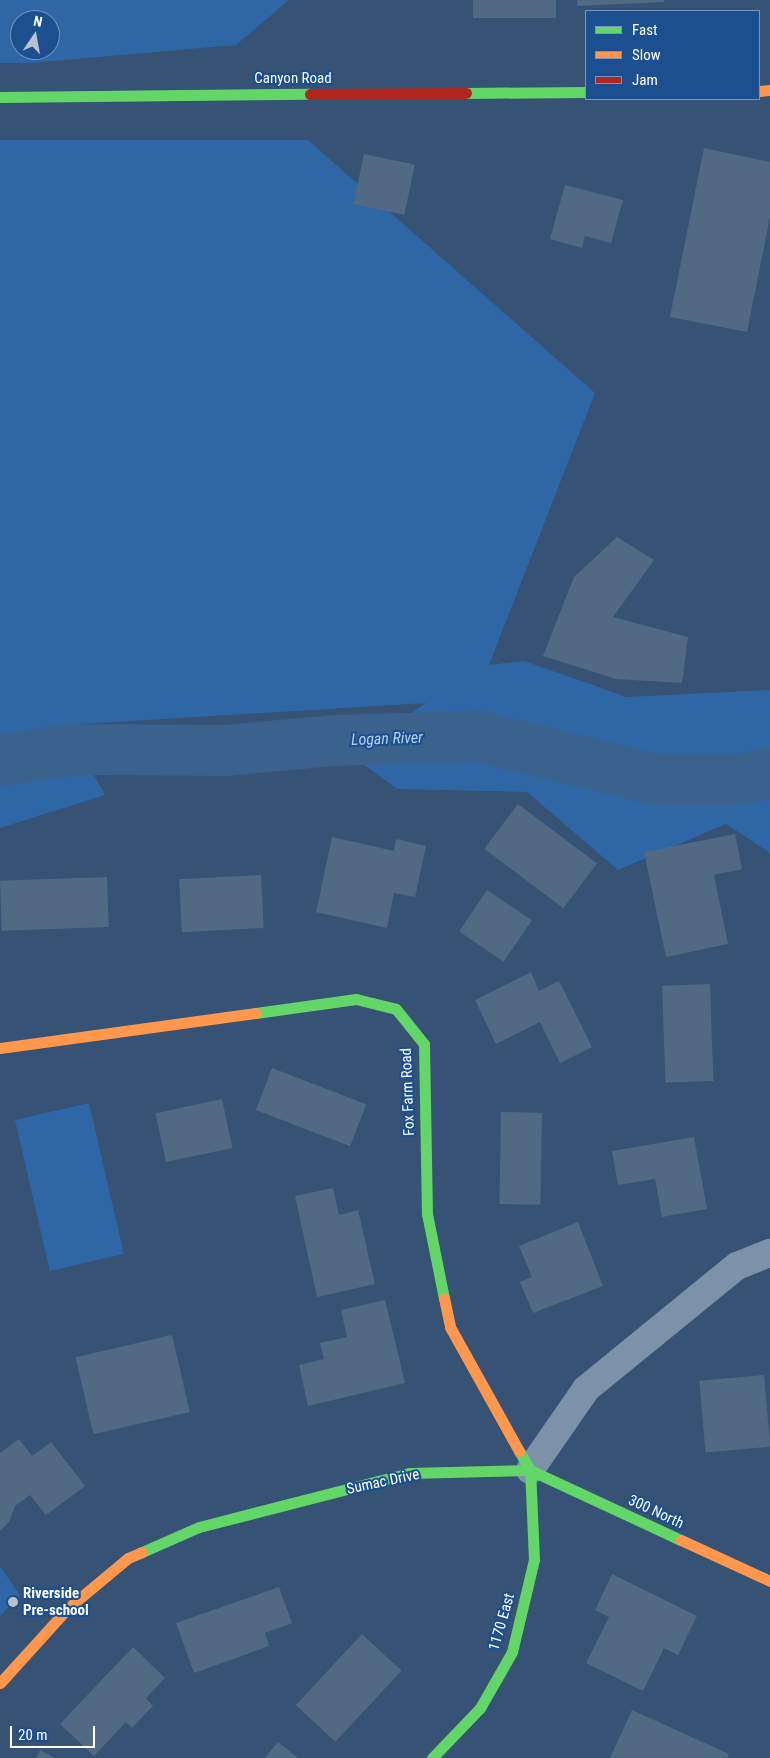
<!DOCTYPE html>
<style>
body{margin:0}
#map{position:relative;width:770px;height:1758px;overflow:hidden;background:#365274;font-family:"Roboto Condensed",sans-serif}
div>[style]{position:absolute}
.green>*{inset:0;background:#2f66a5;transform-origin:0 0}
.river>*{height:51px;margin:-25.5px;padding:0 25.5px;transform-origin:25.5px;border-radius:25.5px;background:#3b618d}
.building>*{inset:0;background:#526984;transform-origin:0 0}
.street>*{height:28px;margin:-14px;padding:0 14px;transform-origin:14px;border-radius:14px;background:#7d92a8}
.fast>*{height:11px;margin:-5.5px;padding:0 5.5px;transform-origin:5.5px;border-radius:5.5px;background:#63d668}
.slow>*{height:11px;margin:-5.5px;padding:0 5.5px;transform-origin:5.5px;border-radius:5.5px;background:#ff974d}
.jam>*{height:11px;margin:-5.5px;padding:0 5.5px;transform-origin:5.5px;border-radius:5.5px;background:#b3261e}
.dots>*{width:14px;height:14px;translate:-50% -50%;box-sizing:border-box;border:2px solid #1b4f8f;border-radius:50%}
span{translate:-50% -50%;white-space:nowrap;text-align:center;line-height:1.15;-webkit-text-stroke:4px #1b4f8f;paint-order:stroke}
.street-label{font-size:15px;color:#fff}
.poi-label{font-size:15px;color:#fff;font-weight:700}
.left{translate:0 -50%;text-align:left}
.water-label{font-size:16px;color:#b5d3f5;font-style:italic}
.legend{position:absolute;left:585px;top:10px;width:175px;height:90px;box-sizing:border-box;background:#1b4f8f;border:1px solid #7695bc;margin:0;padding:6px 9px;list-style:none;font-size:15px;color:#fff}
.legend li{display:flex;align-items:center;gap:10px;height:25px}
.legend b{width:25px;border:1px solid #7695bc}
.north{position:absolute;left:10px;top:10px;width:50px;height:50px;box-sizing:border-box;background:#1b4f8f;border:1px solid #7695bc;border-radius:50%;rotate:12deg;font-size:14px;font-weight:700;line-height:20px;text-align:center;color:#fff}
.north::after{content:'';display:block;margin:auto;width:18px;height:22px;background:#b9c2ce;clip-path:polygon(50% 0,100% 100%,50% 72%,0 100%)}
.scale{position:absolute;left:10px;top:1726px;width:85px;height:22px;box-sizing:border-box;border:2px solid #fff;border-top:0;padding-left:6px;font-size:15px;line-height:18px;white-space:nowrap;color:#fff;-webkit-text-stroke:4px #1b4f8f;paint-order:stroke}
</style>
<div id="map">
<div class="green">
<i style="clip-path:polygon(evenodd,0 0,289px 0,236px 45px,30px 63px,0 63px,0 0,20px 20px,50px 20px,50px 50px,20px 50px,20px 20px)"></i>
<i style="clip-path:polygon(0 140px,308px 140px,595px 393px,489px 665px,524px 661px,627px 697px,770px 690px,770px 853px,726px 824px,618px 870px,527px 792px,397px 789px,351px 755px,426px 703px,65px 725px,105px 795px,0 828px)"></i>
<i style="left:89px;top:1103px;width:155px;height:76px;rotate:77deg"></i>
<i style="clip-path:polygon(0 1566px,20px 1595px,0 1616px)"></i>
</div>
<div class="river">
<i style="left:0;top:760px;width:73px;rotate:-8.7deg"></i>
<i style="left:72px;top:749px;width:154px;rotate:0.4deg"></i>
<i style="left:226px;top:750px;width:106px;rotate:-5.4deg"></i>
<i style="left:332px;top:740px;width:147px;rotate:-1.6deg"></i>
<i style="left:479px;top:736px;width:181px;rotate:13.7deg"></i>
<i style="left:655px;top:779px;width:84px"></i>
<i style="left:739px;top:779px;width:32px;rotate:-13deg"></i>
</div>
<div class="building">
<i style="left:473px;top:0;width:83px;height:18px"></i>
<i style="clip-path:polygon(577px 0,664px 0,664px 2px,577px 6px)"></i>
<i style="clip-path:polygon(704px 148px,770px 162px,770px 217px,747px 332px,670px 317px)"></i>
<i style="left:364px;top:154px;width:52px;height:51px;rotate:12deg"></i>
<i style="clip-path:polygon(565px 185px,623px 200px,611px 243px,585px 236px,582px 248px,550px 239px)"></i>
<i style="clip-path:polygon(617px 537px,654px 560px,613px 617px,688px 637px,682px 683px,616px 679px,543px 656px,574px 577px)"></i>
<i style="left:518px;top:804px;width:99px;height:56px;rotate:37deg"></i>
<i style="clip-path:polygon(735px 834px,742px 869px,714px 875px,728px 944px,666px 957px,644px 852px)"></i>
<i style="clip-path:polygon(332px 837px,394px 851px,396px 839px,426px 846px,415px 897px,394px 893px,387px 928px,316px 912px)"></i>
<i style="left:261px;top:875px;width:53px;height:82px;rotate:87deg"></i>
<i style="left:107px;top:877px;width:50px;height:107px;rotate:88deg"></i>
<i style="left:487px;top:890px;width:54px;height:50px;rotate:34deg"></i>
<i style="clip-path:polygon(531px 972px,539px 991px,559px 981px,592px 1047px,560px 1063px,540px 1022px,496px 1044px,475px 1000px)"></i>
<i style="left:710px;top:984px;width:97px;height:48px;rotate:88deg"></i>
<i style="left:272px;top:1068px;width:101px;height:45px;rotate:21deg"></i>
<i style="left:222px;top:1099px;width:50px;height:68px;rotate:78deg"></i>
<i style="left:501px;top:1112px;width:41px;height:92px;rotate:1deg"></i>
<i style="clip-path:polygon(694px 1137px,707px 1209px,662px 1217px,655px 1179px,618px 1185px,612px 1151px)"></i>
<i style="clip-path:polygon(333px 1188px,339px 1215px,358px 1210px,375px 1284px,317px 1297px,295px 1196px)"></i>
<i style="clip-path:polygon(578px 1222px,603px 1286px,533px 1313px,520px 1282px,532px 1277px,519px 1246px)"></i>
<i style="clip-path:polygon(385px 1300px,405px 1383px,308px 1406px,299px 1365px,324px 1359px,320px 1343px,347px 1337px,341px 1310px)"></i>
<i style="left:172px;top:1335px;width:79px;height:99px;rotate:77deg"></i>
<i style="left:764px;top:1375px;width:72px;height:65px;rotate:85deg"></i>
<i style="clip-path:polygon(19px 1439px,32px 1456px,51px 1442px,85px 1486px,46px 1515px,30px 1495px,15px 1506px,9px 1522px,0 1531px,0 1453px)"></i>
<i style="clip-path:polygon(612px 1574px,697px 1616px,678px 1655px,664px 1648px,643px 1691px,586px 1663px,609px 1617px,595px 1610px)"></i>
<i style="clip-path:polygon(279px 1587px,292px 1623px,265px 1633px,269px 1646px,194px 1673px,176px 1623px)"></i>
<i style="left:362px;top:1634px;width:54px;height:97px;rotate:43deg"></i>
<i style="clip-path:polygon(133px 1647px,165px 1678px,146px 1698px,153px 1706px,132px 1728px,126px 1722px,94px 1756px,60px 1724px)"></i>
<i style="clip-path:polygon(632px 1710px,729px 1754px,727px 1758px,610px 1758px)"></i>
<i style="clip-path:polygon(278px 1742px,298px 1758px,265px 1758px)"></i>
<i style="clip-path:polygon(40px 1750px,55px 1758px,36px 1758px)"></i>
</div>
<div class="street">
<i style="left:530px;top:1470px;width:98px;rotate:-55.3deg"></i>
<i style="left:586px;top:1389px;width:195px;rotate:-39.2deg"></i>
<i style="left:737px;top:1266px;width:35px;rotate:-22deg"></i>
</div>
<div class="fast">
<i style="left:466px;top:93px;width:120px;rotate:-0.5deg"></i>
<i style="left:0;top:97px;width:310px;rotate:-0.6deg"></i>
<i style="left:256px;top:1013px;width:101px;rotate:-8deg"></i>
<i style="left:356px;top:999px;width:41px;rotate:14deg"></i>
<i style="left:396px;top:1009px;width:45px;rotate:51.3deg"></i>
<i style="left:424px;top:1044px;width:170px;rotate:89deg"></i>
<i style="left:427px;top:1214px;width:86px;rotate:78.6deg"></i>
<i style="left:142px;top:1552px;width:62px;rotate:-23.7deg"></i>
<i style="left:199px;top:1527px;width:217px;rotate:-14.4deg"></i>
<i style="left:409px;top:1473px;width:121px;rotate:-1.4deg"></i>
<i style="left:530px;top:1470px;width:166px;rotate:24.9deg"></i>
<i style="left:432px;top:1758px;width:69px;rotate:-46.2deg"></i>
<i style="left:480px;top:1708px;width:64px;rotate:-60.3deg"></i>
<i style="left:512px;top:1652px;width:95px;rotate:-76.6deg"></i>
<i style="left:534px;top:1560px;width:90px;rotate:-92.5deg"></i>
<i style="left:530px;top:1470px;width:22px;rotate:-120deg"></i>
</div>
<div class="slow">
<i style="left:759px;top:91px;width:11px;rotate:-5deg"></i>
<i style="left:0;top:1048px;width:258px;rotate:-7.8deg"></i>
<i style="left:444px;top:1298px;width:30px;rotate:78deg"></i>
<i style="left:450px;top:1327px;width:142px;rotate:60.9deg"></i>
<i style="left:681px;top:1540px;width:98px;rotate:24.7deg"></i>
<i style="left:0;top:1683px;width:101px;rotate:-47.8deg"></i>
<i style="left:68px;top:1608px;width:78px;rotate:-39.8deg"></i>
<i style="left:128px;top:1558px;width:15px;rotate:-23deg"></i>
</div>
<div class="jam">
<i style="left:310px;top:94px;width:156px;rotate:-0.4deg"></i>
</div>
<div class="dots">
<i style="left:13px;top:1602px;background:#b9c2ce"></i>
</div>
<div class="street-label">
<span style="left:293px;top:79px">Canyon Road</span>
<span style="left:408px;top:1092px;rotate:-92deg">Fox Farm Road</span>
<span style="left:383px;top:1482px;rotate:-12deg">Sumac Drive</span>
<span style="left:656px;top:1512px;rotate:25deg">300 North</span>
<span style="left:502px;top:1622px;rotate:-74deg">1170 East</span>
</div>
<div class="poi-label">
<span class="left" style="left:23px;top:1602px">Riverside<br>Pre-school</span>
</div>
<div class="water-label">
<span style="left:387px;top:739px;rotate:-2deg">Logan River</span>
</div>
<ul class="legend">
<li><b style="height:6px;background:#63d668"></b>Fast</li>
<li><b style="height:6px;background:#ff974d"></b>Slow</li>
<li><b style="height:6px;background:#b3261e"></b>Jam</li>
</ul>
<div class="north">N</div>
<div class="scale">20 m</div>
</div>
